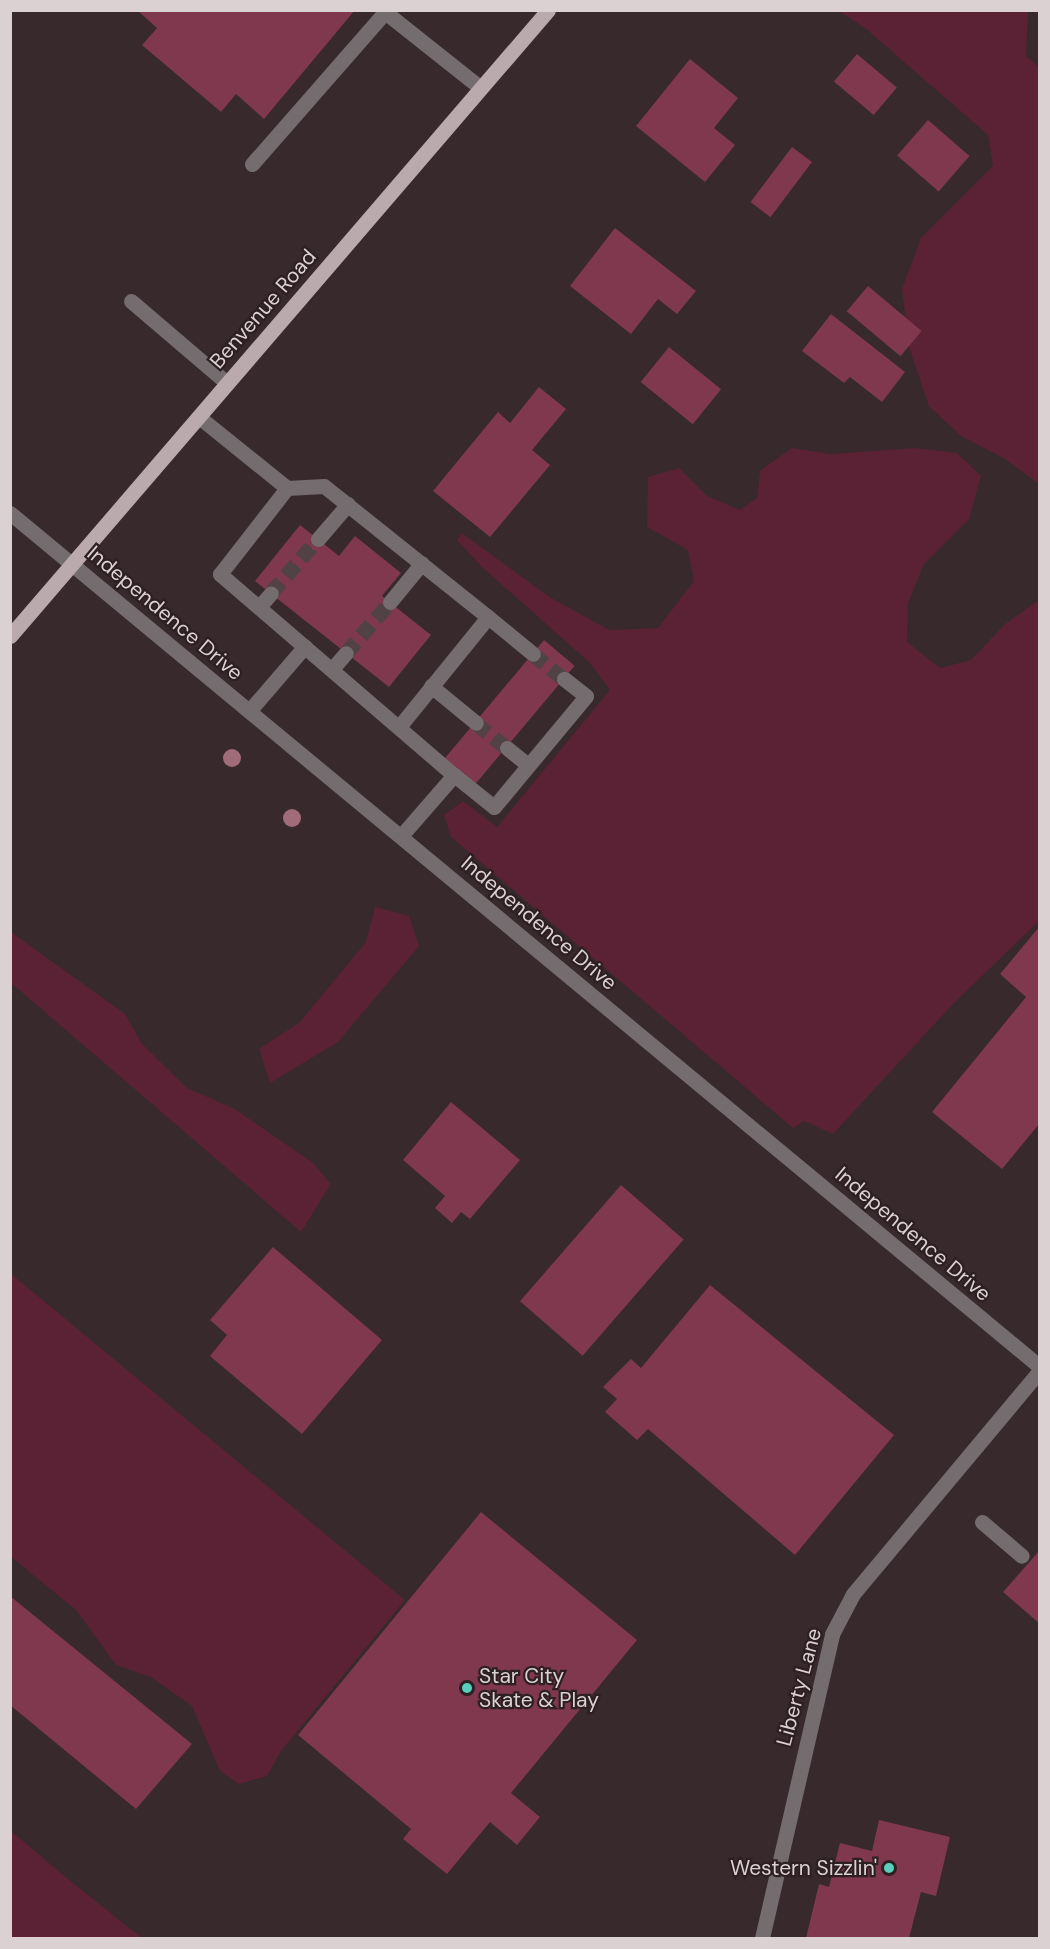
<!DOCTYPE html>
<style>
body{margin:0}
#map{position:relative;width:1050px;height:1949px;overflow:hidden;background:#37292c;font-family:"DM Sans",sans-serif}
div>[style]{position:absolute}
.green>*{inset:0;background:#5a2234}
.building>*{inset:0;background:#7f384e;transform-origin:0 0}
.minor-tunnel>*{height:15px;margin-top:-7.5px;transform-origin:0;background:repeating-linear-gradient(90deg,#504245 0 15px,transparent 0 23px)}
.minor>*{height:15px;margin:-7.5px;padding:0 7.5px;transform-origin:7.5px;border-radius:7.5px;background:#746c6e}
.major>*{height:15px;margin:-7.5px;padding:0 7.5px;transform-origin:7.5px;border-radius:7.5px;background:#baaaae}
.trees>*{width:18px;height:18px;margin:-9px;border-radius:50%;background:#a16c7a}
.dots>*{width:16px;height:16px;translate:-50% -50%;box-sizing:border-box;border:3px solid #2d1f22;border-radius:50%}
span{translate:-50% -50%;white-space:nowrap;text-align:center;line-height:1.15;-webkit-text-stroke:4.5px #2d1f22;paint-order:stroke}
.street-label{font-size:21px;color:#dbd1d3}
.poi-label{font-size:21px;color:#dbd1d3}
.left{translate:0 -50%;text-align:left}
.right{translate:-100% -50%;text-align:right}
.frame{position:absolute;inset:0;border:12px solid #dbd1d3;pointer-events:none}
</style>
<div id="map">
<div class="green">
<i style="clip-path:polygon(839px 11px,1028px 11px,1026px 56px,1040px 68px,1039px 484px,1005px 459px,961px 436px,929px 406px,909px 347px,902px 289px,921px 238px,993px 166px,988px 135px,865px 28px)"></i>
<i style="clip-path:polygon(792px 448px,831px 454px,916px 448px,957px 453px,981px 476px,969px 519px,924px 564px,908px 603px,907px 642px,940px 668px,971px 660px,1005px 624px,1039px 600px,1039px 921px,953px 1004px,833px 1134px,804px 1121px,793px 1128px,451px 837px,444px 815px,463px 801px,497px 827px,610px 690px,590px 663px,482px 567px,457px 540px,462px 533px,548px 596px,609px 630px,658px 628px,694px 581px,688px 550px,647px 527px,648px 477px,679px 468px,707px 496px,740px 510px,757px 498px,760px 471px)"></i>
<i style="clip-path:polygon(375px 907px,409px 916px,419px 946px,338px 1042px,270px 1083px,259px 1049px,300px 1022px,366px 942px)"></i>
<i style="clip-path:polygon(11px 932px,125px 1014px,142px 1044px,187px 1088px,235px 1109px,313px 1163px,331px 1184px,301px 1232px,11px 983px)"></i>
<i style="clip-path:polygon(10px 1273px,405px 1600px,281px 1751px,267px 1776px,239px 1784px,220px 1771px,192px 1706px,151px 1677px,116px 1665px,76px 1610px,11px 1557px)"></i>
<i style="clip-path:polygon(11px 1831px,68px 1879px,142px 1938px,11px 1938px)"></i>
</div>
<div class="building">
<i style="clip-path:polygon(137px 10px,355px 10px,264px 119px,236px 94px,221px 112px,142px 45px,157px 28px)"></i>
<i style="left:857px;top:54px;width:52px;height:36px;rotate:40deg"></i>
<i style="clip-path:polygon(690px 59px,738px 98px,714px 128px,735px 145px,705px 182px,636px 126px)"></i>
<i style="left:928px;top:120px;width:55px;height:47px;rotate:41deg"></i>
<i style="left:792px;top:147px;width:25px;height:69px;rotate:37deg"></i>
<i style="clip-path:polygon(615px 228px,696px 291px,677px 314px,658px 299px,631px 334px,570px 286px)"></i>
<i style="left:868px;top:286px;width:70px;height:33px;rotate:40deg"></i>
<i style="clip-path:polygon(831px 314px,905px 372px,882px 402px,850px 377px,844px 383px,802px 351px)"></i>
<i style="left:669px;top:347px;width:67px;height:45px;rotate:39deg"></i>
<i style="clip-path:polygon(539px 387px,566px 409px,532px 450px,550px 465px,490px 537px,433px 491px,498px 412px,510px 423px)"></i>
<i style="clip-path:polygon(300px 525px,339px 556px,355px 536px,401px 573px,382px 596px,431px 635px,389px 687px,255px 581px)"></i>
<i style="left:544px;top:640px;width:40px;height:155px;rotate:40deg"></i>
<i style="clip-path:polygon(1040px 926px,1040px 1123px,1002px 1169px,932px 1112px,1026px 997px,1000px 974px)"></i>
<i style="clip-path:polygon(451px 1102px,520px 1160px,470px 1219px,461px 1212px,452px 1223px,435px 1208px,445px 1196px,403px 1160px)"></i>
<i style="left:621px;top:1185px;width:83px;height:154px;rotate:41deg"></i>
<i style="clip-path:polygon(273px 1247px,382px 1340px,302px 1434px,210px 1356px,227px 1335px,210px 1320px)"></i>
<i style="clip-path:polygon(710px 1285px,894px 1435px,795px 1555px,648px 1429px,637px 1440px,605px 1412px,617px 1399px,603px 1387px,631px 1359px,641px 1368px)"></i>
<i style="clip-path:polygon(481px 1512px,637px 1640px,511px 1793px,540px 1817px,517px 1845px,490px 1822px,447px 1874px,403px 1839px,411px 1829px,298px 1735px)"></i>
<i style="clip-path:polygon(1040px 1550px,1040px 1624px,1003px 1592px)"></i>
<i style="clip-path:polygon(10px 1596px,192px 1744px,136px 1809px,10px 1705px)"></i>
<i style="clip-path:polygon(879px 1820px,950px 1837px,936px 1896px,921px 1892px,909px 1938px,806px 1938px,819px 1884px,829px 1887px,840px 1843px,872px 1851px)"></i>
</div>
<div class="minor-tunnel">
<i style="left:271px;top:593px;width:72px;rotate:-49deg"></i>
<i style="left:346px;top:653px;width:67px;rotate:-49.2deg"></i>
<i style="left:533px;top:654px;width:40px;rotate:39deg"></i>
<i style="left:476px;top:723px;width:40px;rotate:39deg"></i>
</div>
<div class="minor">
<i style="left:252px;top:164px;width:202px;rotate:-48.8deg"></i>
<i style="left:385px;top:12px;width:122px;rotate:38.4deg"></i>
<i style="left:131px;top:301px;width:126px;rotate:40.5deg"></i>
<i style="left:199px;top:417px;width:113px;rotate:38.9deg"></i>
<i style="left:287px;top:488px;width:109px;rotate:127.9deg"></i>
<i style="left:220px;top:574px;width:308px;rotate:40.7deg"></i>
<i style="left:454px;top:775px;width:81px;rotate:131deg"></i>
<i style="left:287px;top:488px;width:37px;rotate:-3deg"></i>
<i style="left:324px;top:486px;width:210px;rotate:38.6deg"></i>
<i style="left:488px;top:617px;width:141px;rotate:129deg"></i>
<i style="left:10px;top:513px;width:1338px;rotate:39.66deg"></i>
<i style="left:318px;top:539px;width:46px;rotate:-49.4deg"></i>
<i style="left:390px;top:602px;width:50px;rotate:-50.6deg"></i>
<i style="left:259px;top:607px;width:18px;rotate:-49deg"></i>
<i style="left:488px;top:617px;width:58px;rotate:39.4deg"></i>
<i style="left:332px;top:669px;width:21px;rotate:-49deg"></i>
<i style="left:431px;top:686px;width:58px;rotate:39.4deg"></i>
<i style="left:250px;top:710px;width:84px;rotate:-49.3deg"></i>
<i style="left:507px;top:748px;width:27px;rotate:39deg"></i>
<i style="left:454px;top:775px;width:51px;rotate:38.7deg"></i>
<i style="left:494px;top:807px;width:144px;rotate:-50.3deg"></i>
<i style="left:586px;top:696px;width:28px;rotate:-142deg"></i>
<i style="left:982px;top:1522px;width:52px;rotate:40.4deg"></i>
<i style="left:762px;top:1938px;width:312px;rotate:-77deg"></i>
<i style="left:832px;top:1634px;width:45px;rotate:-62.3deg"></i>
<i style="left:853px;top:1594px;width:292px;rotate:-50.1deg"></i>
</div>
<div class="major">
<i style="left:10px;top:636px;width:825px;rotate:-49.32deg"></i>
</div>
<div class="trees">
<i style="left:232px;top:758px"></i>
<i style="left:292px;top:818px"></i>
</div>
<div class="dots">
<i style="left:467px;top:1688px;background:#5acebd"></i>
<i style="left:889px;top:1868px;background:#5acebd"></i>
</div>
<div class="street-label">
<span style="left:263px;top:309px;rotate:-49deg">Benvenue Road</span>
<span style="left:165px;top:613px;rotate:40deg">Independence Drive</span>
<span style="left:539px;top:923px;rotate:40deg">Independence Drive</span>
<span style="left:913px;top:1234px;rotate:40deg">Independence Drive</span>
<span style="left:799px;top:1687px;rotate:-75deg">Liberty Lane</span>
</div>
<div class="poi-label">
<span class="left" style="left:479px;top:1688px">Star City<br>Skate &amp; Play</span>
<span class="right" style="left:877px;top:1868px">Western Sizzlin'</span>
</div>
<div class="frame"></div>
</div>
